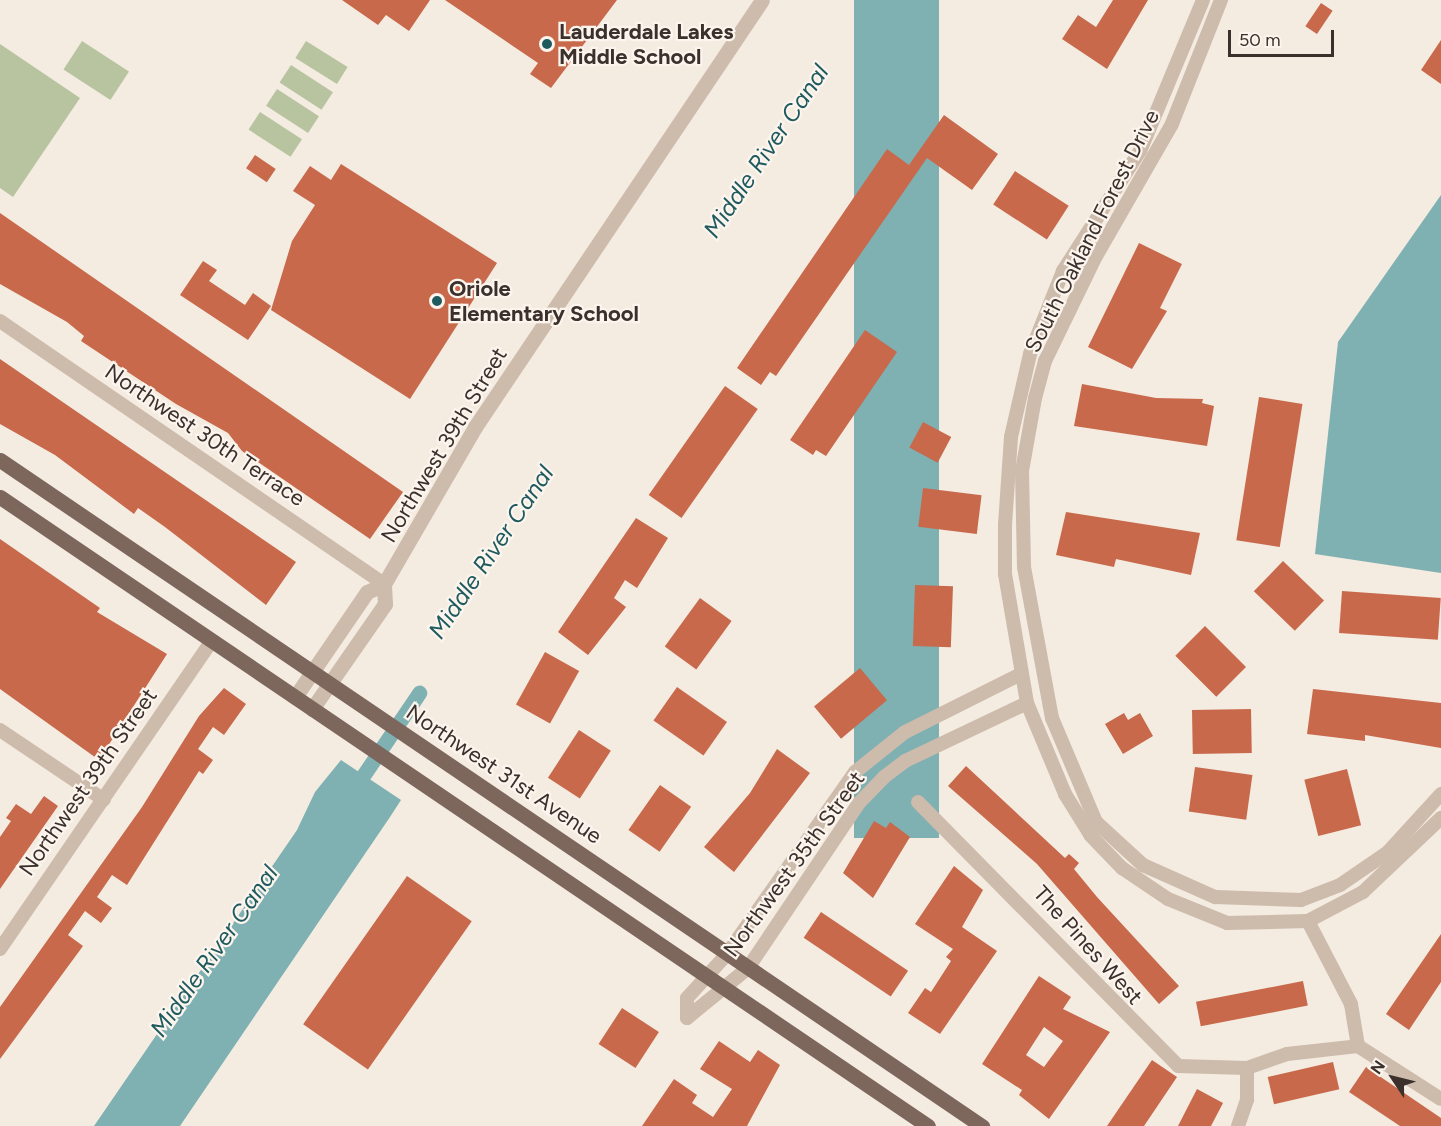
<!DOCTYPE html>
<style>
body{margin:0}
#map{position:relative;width:1441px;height:1126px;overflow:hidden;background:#f4ebe1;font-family:Figtree,sans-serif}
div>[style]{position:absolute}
.green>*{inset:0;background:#b8c4a0;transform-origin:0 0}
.water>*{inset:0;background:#7fb0b2;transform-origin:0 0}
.canal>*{height:15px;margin:-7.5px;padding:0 7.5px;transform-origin:7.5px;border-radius:7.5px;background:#7fb0b2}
.building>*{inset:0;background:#c8694b;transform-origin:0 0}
.minor>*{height:14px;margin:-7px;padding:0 7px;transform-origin:7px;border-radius:7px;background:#cdbbac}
.tertiary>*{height:15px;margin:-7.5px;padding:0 7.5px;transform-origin:7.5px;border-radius:7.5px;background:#cdbbac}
.primary>*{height:15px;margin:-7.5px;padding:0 7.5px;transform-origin:7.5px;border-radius:7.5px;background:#7d675c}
.dots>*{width:16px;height:16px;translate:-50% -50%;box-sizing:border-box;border:3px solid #fbf5ee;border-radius:50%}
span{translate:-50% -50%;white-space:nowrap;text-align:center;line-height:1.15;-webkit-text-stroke:4.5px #fbf5ee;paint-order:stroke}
.poi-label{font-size:22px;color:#3b302b;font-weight:700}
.left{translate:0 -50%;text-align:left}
.street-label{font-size:22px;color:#3b302b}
.water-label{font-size:24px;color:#1f5a5e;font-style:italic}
.north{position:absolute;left:1363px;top:1048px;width:60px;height:60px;-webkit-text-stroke:4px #fbf5ee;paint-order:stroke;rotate:305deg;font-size:16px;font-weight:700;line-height:24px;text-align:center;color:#3b302b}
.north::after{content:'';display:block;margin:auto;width:21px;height:27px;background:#3b302b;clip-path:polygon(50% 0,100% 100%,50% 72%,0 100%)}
.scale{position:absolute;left:1228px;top:30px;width:106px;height:27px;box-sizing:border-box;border:3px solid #3b302b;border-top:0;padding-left:8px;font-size:18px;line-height:21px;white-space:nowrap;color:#3b302b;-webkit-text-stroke:4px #fbf5ee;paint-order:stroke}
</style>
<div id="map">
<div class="green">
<i style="left:82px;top:41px;width:56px;height:34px;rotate:33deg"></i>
<i style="left:306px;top:41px;width:49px;height:20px;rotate:32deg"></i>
<i style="clip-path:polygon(0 44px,80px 98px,13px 197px,0 188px)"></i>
<i style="left:291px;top:65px;width:50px;height:21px;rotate:33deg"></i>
<i style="left:277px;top:89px;width:50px;height:20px;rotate:33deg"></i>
<i style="left:260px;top:112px;width:50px;height:21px;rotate:33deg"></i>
</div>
<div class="water">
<i style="left:854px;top:0;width:85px;height:838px"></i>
<i style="clip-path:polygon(1441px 195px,1441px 573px,1315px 554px,1338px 342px)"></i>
<i style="clip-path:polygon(341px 760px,401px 800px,390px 817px,180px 1126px,94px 1126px,297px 830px,315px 792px)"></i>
</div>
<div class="canal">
<i style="left:352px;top:792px;width:120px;rotate:-55.9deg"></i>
</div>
<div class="building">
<i style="clip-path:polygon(342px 0,430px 0,409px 31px,386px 15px,378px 25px)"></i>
<i style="clip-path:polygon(445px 0,617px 0,551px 88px,530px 74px,538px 63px)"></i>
<i style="clip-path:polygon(1113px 0,1148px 0,1107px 69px,1062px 39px,1078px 15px,1096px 27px)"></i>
<i style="left:1321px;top:3px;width:14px;height:28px;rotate:34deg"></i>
<i style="clip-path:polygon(1441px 40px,1441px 84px,1421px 70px)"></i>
<i style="clip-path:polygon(944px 115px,998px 154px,972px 190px,927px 158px,776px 376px,770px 372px,761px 385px,737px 368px,887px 149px,909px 165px)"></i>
<i style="left:255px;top:155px;width:25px;height:16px;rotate:34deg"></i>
<i style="clip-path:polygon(341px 164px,497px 263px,410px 399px,271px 310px,292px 241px,315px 205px,293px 191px,310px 166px,331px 180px)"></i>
<i style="left:1015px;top:171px;width:64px;height:40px;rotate:33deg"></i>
<i style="clip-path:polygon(0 213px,403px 492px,370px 539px,242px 451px,228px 433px,176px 404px,81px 341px,84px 336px,67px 322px,0 284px)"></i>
<i style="clip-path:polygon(1139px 243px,1182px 264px,1160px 308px,1167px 311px,1132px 369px,1088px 347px)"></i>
<i style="clip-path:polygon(203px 261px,217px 270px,209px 281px,245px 305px,253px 293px,271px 306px,248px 340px,180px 295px)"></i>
<i style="clip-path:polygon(865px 330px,897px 352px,826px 456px,816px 450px,813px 455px,790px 440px)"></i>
<i style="clip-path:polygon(0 359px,296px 562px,266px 605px,165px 527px,138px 508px,134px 514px,55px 455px,0 424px)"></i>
<i style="clip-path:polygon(1082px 384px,1156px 398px,1203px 399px,1202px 403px,1214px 406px,1207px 446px,1074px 426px)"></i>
<i style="left:725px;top:386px;width:40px;height:133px;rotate:35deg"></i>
<i style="left:1259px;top:397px;width:44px;height:145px;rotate:9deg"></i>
<i style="left:923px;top:422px;width:32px;height:29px;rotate:28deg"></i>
<i style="left:923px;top:488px;width:59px;height:39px;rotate:7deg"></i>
<i style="clip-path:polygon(1066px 512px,1200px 533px,1191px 575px,1116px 559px,1114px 567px,1056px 555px)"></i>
<i style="clip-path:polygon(636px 518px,668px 538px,637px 588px,625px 580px,614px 598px,626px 607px,588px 655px,558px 632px)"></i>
<i style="clip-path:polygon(0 539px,100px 608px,97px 612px,167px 654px,99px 760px,0 689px)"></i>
<i style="left:1283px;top:561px;width:57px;height:42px;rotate:44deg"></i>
<i style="left:915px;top:585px;width:38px;height:61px;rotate:2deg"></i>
<i style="left:1342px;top:591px;width:99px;height:42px;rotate:4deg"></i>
<i style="left:700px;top:598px;width:39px;height:60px;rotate:36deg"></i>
<i style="left:1205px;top:626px;width:58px;height:42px;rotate:45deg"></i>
<i style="left:545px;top:652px;width:39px;height:60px;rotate:29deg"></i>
<i style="left:860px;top:668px;width:42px;height:60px;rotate:50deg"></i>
<i style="left:677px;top:687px;width:61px;height:41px;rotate:35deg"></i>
<i style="clip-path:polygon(224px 688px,246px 704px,224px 735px,213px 727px,198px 749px,213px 760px,203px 774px,199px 771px,127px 885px,112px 875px,97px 897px,112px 908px,101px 923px,85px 911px,68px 935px,83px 946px,0 1059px,0 1007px,142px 807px,199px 716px)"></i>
<i style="clip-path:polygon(1313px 689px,1441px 703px,1441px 748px,1365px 735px,1365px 741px,1307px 734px)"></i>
<i style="left:1251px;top:709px;width:44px;height:59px;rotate:89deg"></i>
<i style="clip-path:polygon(1124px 713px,1128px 720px,1140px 713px,1153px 736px,1123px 754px,1105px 724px)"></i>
<i style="left:579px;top:730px;width:38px;height:57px;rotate:33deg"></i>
<i style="clip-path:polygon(777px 749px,810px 773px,734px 872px,704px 847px,750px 793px)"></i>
<i style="clip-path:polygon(966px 766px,1065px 858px,1069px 854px,1079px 863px,1074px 869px,1097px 897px,1179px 986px,1159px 1004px,1037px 864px,948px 786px)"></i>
<i style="left:1195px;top:767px;width:58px;height:45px;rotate:8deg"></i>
<i style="left:1347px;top:769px;width:58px;height:44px;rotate:76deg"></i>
<i style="left:660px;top:785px;width:38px;height:55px;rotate:35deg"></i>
<i style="clip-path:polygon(44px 796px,58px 806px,0 889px,0 837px,11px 821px,6px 818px,16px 804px,31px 814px)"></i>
<i style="clip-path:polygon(874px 821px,886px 828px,890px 822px,910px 837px,873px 898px,843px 873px)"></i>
<i style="clip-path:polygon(954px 866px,983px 890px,962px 927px,997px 951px,940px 1034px,908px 1013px,925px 988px,931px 992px,951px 961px,946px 957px,953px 949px,915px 924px)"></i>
<i style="left:407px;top:876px;width:79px;height:181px;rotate:35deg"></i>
<i style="left:821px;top:912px;width:105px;height:31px;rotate:34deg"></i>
<i style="clip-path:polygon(1441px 934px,1441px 982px,1409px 1030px,1386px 1014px)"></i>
<i style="clip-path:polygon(evenodd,1039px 976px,1071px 997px,1063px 1009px,1110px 1032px,1049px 1119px,1019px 1095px,1022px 1090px,982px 1064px,1039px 976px,1044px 1027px,1063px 1041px,1044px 1067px,1026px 1055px,1044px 1027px)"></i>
<i style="left:1303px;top:981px;width:25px;height:109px;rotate:79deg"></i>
<i style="left:622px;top:1008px;width:44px;height:43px;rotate:33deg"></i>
<i style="clip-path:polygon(719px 1041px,750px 1062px,758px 1050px,780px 1065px,747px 1126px,642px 1126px,674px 1079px,697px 1095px,692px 1103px,713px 1117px,732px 1089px,700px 1069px)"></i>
<i style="clip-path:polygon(1152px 1060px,1177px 1077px,1144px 1126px,1107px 1126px)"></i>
<i style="left:1333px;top:1062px;width:28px;height:67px;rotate:77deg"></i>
<i style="clip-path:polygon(1366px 1067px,1441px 1118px,1441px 1126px,1400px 1126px,1349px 1092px)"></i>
<i style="clip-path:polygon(1197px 1089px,1223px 1103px,1211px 1126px,1178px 1126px)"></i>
</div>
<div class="minor">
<i style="left:1203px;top:0;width:164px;rotate:112.6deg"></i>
<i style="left:1140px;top:151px;width:143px;rotate:122.7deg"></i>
<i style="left:1063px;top:271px;width:89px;rotate:111.7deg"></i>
<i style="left:1030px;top:354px;width:85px;rotate:102.9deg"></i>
<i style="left:1011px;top:437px;width:88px;rotate:93.9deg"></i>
<i style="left:1005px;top:525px;width:49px;rotate:90deg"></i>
<i style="left:1005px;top:574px;width:131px;rotate:80.3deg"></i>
<i style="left:1027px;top:703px;width:99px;rotate:67.3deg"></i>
<i style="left:1065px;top:794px;width:49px;rotate:58.2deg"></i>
<i style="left:1091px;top:836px;width:45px;rotate:45.9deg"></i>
<i style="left:1122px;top:868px;width:55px;rotate:34deg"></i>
<i style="left:1168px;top:899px;width:64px;rotate:22.1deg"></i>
<i style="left:1227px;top:923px;width:81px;rotate:-1.4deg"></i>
<i style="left:1308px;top:921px;width:62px;rotate:-27.8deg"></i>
<i style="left:1363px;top:892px;width:108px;rotate:-43.5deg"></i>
<i style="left:1221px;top:0;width:133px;rotate:111.6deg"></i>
<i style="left:1172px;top:124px;width:152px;rotate:119.9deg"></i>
<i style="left:1096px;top:256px;width:117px;rotate:115.9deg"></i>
<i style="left:1045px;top:361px;width:38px;rotate:105deg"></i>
<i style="left:1035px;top:398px;width:74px;rotate:100.1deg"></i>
<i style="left:1022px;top:471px;width:96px;rotate:88.8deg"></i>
<i style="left:1024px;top:567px;width:154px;rotate:79.5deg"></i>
<i style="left:1052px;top:718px;width:113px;rotate:67.1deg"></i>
<i style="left:1096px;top:822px;width:64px;rotate:42.5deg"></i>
<i style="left:1143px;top:865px;width:79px;rotate:24deg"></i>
<i style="left:1215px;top:897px;width:86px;rotate:2deg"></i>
<i style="left:1301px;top:900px;width:42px;rotate:-21deg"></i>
<i style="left:1340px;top:885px;width:58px;rotate:-34.5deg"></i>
<i style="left:1388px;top:852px;width:79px;rotate:-47.6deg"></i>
<i style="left:0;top:321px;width:465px;rotate:34.4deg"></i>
<i style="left:1021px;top:674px;width:130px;rotate:153.4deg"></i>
<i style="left:905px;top:732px;width:64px;rotate:141.3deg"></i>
<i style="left:855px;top:772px;width:221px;rotate:125.1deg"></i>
<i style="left:728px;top:953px;width:61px;rotate:132.3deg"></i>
<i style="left:687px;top:998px;width:20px;rotate:90deg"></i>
<i style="left:687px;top:1018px;width:79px;rotate:-39.3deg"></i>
<i style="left:748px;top:968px;width:199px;rotate:-56.1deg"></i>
<i style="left:859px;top:803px;width:36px;rotate:-46deg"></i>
<i style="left:884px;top:777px;width:26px;rotate:-37deg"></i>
<i style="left:905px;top:761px;width:135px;rotate:-25.4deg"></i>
<i style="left:0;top:730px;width:125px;rotate:33.9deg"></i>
<i style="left:918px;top:802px;width:371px;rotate:45.4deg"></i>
<i style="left:1178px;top:1066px;width:69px;rotate:1.7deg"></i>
<i style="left:1247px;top:1068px;width:42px;rotate:-19.3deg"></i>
<i style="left:1287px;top:1054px;width:71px;rotate:-6.4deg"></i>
<i style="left:1358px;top:1046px;width:43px;rotate:-99.5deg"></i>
<i style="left:1351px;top:1004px;width:93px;rotate:-117.4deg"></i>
<i style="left:0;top:949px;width:374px;rotate:-55.5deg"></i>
<i style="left:1358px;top:1046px;width:98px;rotate:32.6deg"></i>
<i style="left:1238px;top:1126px;width:28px;rotate:-71deg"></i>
<i style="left:1247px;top:1100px;width:32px;rotate:-90deg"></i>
</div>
<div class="tertiary">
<i style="left:295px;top:697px;width:127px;rotate:-55.6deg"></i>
<i style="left:367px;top:592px;width:19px;rotate:-25deg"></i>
<i style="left:384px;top:584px;width:181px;rotate:-59.9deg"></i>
<i style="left:475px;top:427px;width:514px;rotate:-56.09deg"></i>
<i style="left:312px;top:709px;width:128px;rotate:-55.2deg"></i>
<i style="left:385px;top:604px;width:20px;rotate:-93deg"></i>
</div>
<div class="primary">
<i style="left:0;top:460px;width:1187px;rotate:34.15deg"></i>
<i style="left:0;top:497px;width:1121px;rotate:34.13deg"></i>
</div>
<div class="dots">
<i style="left:547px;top:44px;background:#1f5a5e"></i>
<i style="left:437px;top:301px;background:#1f5a5e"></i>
</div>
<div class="poi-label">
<span class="left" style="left:559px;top:44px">Lauderdale Lakes<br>Middle School</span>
<span class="left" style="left:449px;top:301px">Oriole<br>Elementary School</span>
</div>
<div class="street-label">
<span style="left:1092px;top:231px;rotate:-63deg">South Oakland Forest Drive</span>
<span style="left:205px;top:435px;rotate:34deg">Northwest 30th Terrace</span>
<span style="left:444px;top:445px;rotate:-59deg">Northwest 39th Street</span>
<span style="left:504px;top:774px;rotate:34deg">Northwest 31st Avenue</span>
<span style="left:88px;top:782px;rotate:-55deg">Northwest 39th Street</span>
<span style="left:794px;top:864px;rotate:-54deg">Northwest 35th Street</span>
<span style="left:1088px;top:945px;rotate:48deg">The Pines West</span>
</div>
<div class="water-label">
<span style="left:766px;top:151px;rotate:-56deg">Middle River Canal</span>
<span style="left:491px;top:552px;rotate:-56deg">Middle River Canal</span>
<span style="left:214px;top:951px;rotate:-55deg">Middle River Canal</span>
</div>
<div class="north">N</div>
<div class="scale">50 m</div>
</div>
